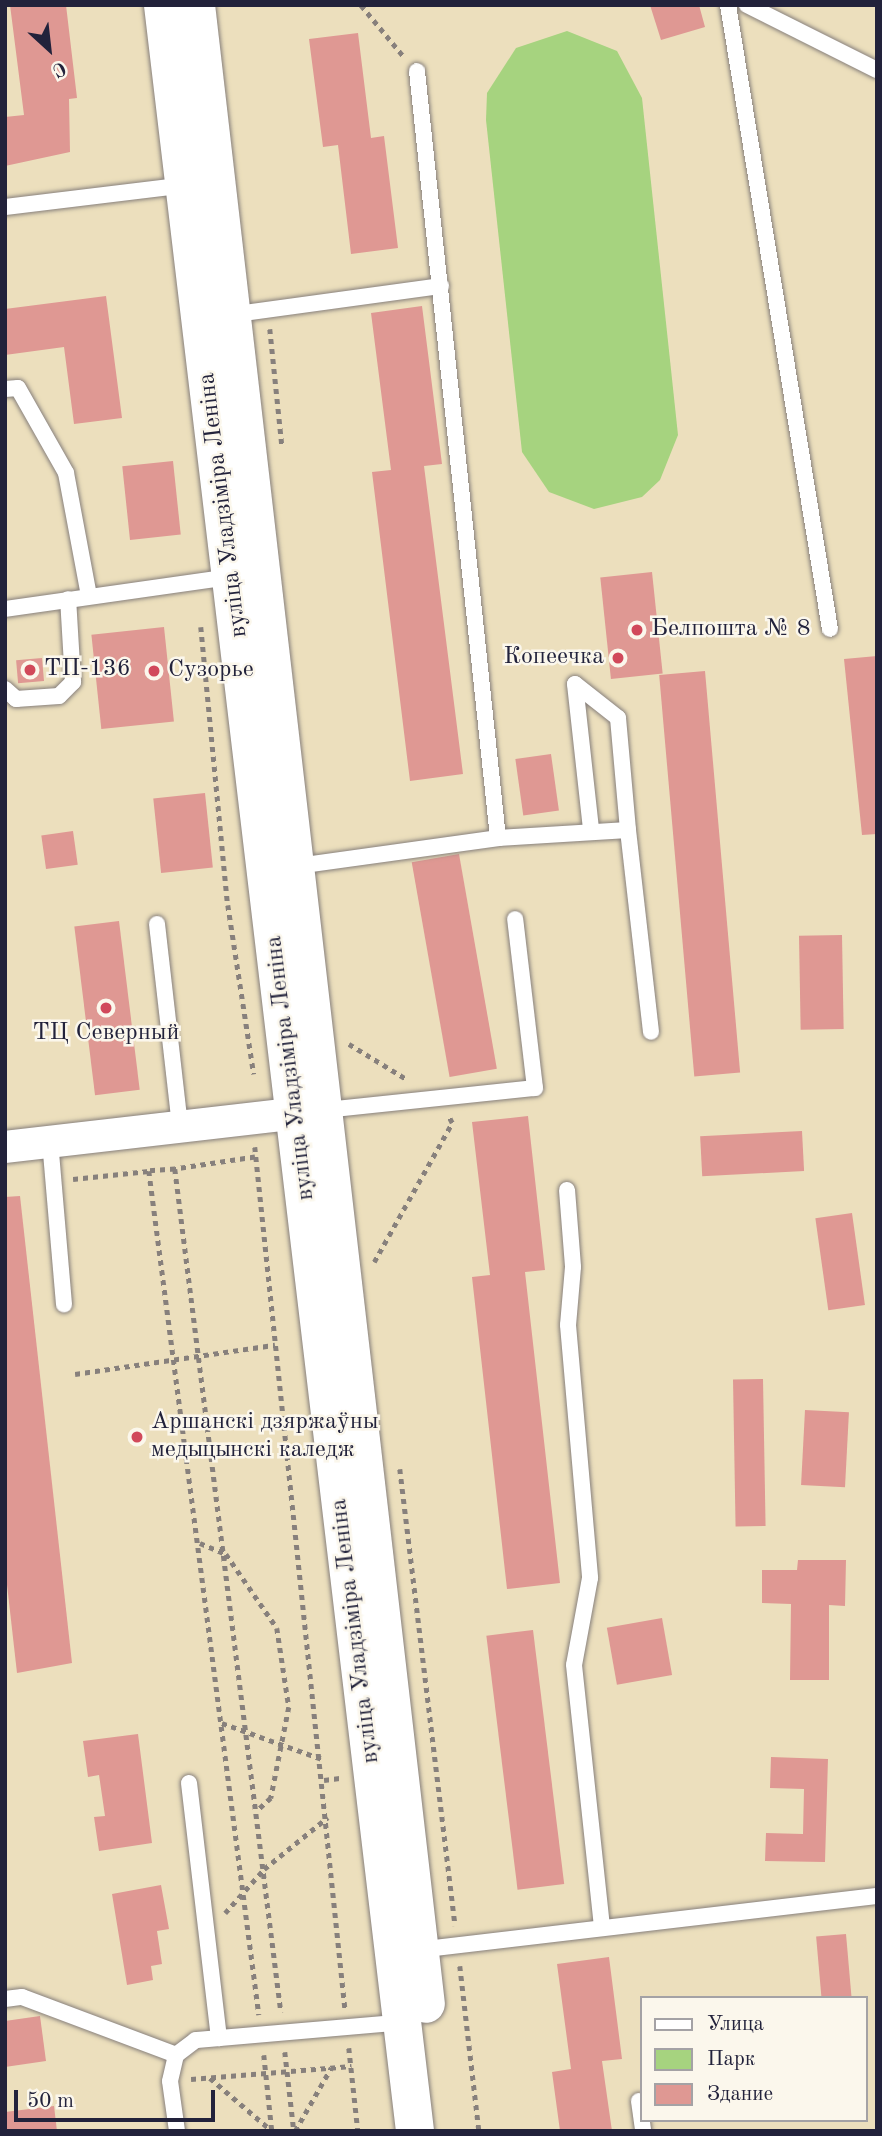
<!DOCTYPE html>
<meta charset="utf-8">
<style>
body{margin:0}
#map{position:relative;width:882px;height:2136px;overflow:hidden;background:#ecdfbd;font-family:"Old Standard TT",serif}
div>[style]{position:absolute}
.green>*{inset:0;background:#a6d37f}
.building>*{inset:0;background:#df9893;transform-origin:0 0}
.path>*{height:4.5px;margin-top:-2.25px;transform-origin:0;background:repeating-linear-gradient(90deg,#87807c 0 5px,transparent 0 10px)}
.roads{filter:drop-shadow(0 0 2px #87807c) drop-shadow(0 0 2px #87807c)}
.service>*{height:16px;margin:-8px;padding:0 8px;transform-origin:8px;border-radius:8px;background:#fff}
.minor>*{height:32px;margin:-16px;padding:0 16px;transform-origin:16px;border-radius:16px;background:#fff}
.primary>*{height:38px;margin:-19px;padding:0 19px;transform-origin:19px;border-radius:19px;background:#fff}
.dots>*{width:19px;height:19px;translate:-50% -50%;box-sizing:border-box;border:4px solid #fbf7ec;border-radius:50%}
span{translate:-50% -50%;white-space:nowrap;text-align:center;line-height:1.15;-webkit-text-stroke:5px #fbf7ec;paint-order:stroke}
.street-label{font-size:24px;color:#22223b}
.poi-label{font-size:24px;color:#22223b}
.left{translate:0 -50%;text-align:left}
.right{translate:-100% -50%;text-align:right}
.frame{position:absolute;inset:0;border:7px solid #22223b;pointer-events:none}
.legend{position:absolute;left:640px;top:1996px;width:228px;height:126px;box-sizing:border-box;background:#fbf7ec;border:2px solid #a4a2a5;margin:0;padding:9px 12px;list-style:none;font-size:21px;color:#22223b}
.legend li{display:flex;align-items:center;gap:14px;height:35px}
.legend b{width:35px;border:2px solid #a4a2a5}
.north{position:absolute;left:14px;top:14px;width:70px;height:70px;-webkit-text-stroke:5px #fbf7ec;paint-order:stroke;rotate:153deg;font-size:19px;font-weight:700;line-height:28px;text-align:center;color:#22223b}
.north::after{content:'';display:block;margin:auto;width:24px;height:32px;background:#22223b;clip-path:polygon(50% 0,100% 100%,50% 72%,0 100%)}
.scale{position:absolute;left:14px;top:2090px;width:201px;height:32px;box-sizing:border-box;border:4px solid #22223b;border-top:0;padding-left:9px;font-size:21px;line-height:24px;white-space:nowrap;color:#22223b;-webkit-text-stroke:5px #fbf7ec;paint-order:stroke}
</style>
<div id="map">
<div class="green">
<i style="clip-path:polygon(567px 31px,617px 51px,642px 98px,678px 435px,660px 480px,642px 497px,594px 509px,549px 492px,522px 452px,486px 120px,487px 93px,516px 48px)"></i>
</div>
<div class="building">
<i style="clip-path:polygon(10px 5px,66px 5px,77px 98px,69px 99px,70px 152px,5px 166px,5px 117px,24px 115px)"></i>
<i style="clip-path:polygon(650px 5px,699px 5px,705px 27px,661px 40px)"></i>
<i style="clip-path:polygon(358px 33px,371px 138px,384px 136px,398px 248px,351px 254px,338px 145px,323px 147px,309px 39px)"></i>
<i style="clip-path:polygon(106px 296px,122px 418px,74px 424px,64px 347px,5px 355px,5px 309px)"></i>
<i style="clip-path:polygon(422px 306px,442px 464px,424px 466px,463px 774px,410px 781px,372px 472px,391px 470px,371px 313px)"></i>
<i style="left:173px;top:461px;width:74px;height:51px;rotate:84deg"></i>
<i style="left:652px;top:572px;width:102px;height:52px;rotate:84deg"></i>
<i style="left:164px;top:627px;width:95px;height:73px;rotate:84deg"></i>
<i style="clip-path:polygon(877px 656px,877px 834px,862px 835px,844px 659px)"></i>
<i style="left:42px;top:658px;width:23px;height:26px;rotate:85deg"></i>
<i style="left:705px;top:671px;width:403px;height:46px;rotate:85deg"></i>
<i style="left:551px;top:754px;width:57px;height:36px;rotate:82deg"></i>
<i style="left:205px;top:793px;width:75px;height:52px;rotate:84deg"></i>
<i style="left:73px;top:831px;width:34px;height:32px;rotate:82deg"></i>
<i style="left:459px;top:854px;width:218px;height:48px;rotate:80deg"></i>
<i style="left:119px;top:921px;width:170px;height:45px;rotate:83deg"></i>
<i style="left:842px;top:935px;width:94px;height:43px;rotate:89deg"></i>
<i style="clip-path:polygon(528px 1116px,545px 1270px,525px 1272px,560px 1583px,507px 1589px,472px 1277px,490px 1275px,472px 1122px)"></i>
<i style="left:802px;top:1131px;width:40px;height:102px;rotate:87deg"></i>
<i style="clip-path:polygon(20px 1196px,72px 1663px,17px 1673px,5px 1567px,5px 1197px)"></i>
<i style="left:852px;top:1213px;width:93px;height:37px;rotate:82deg"></i>
<i style="left:763px;top:1379px;width:147px;height:30px;rotate:89deg"></i>
<i style="left:805px;top:1410px;width:44px;height:75px;rotate:3deg"></i>
<i style="clip-path:polygon(798px 1560px,846px 1560px,845px 1606px,829px 1605px,829px 1680px,790px 1680px,791px 1604px,762px 1603px,762px 1570px,797px 1570px)"></i>
<i style="left:662px;top:1618px;width:58px;height:56px;rotate:80deg"></i>
<i style="left:533px;top:1630px;width:256px;height:47px;rotate:83deg"></i>
<i style="clip-path:polygon(138px 1734px,152px 1843px,99px 1851px,94px 1817px,105px 1816px,99px 1775px,88px 1777px,83px 1741px)"></i>
<i style="clip-path:polygon(771px 1757px,828px 1759px,825px 1862px,765px 1861px,766px 1833px,803px 1834px,804px 1789px,770px 1788px)"></i>
<i style="clip-path:polygon(161px 1885px,169px 1929px,157px 1931px,162px 1964px,151px 1966px,153px 1980px,127px 1985px,112px 1894px)"></i>
<i style="left:846px;top:1934px;width:64px;height:30px;rotate:85deg"></i>
<i style="clip-path:polygon(609px 1957px,622px 2059px,602px 2061px,612px 2131px,560px 2131px,552px 2072px,571px 2069px,557px 1964px)"></i>
<i style="clip-path:polygon(40px 2016px,46px 2061px,5px 2067px,5px 2021px)"></i>
<i style="clip-path:polygon(54px 2106px,57px 2131px,5px 2131px,5px 2112px)"></i>
</div>
<div class="path">
<i style="left:361px;top:5px;width:69px;rotate:50.3deg"></i>
<i style="left:270px;top:329px;width:117px;rotate:84.1deg"></i>
<i style="left:201px;top:627px;width:279px;rotate:84.5deg"></i>
<i style="left:228px;top:905px;width:171px;rotate:81.3deg"></i>
<i style="left:349px;top:1044px;width:69px;rotate:31.4deg"></i>
<i style="left:255px;top:1147px;width:866px;rotate:84.03deg"></i>
<i style="left:255px;top:1157px;width:81px;rotate:171.5deg"></i>
<i style="left:175px;top:1169px;width:850px;rotate:82.83deg"></i>
<i style="left:175px;top:1169px;width:26px;rotate:176deg"></i>
<i style="left:149px;top:1171px;width:851px;rotate:82.57deg"></i>
<i style="left:73px;top:1179px;width:76px;rotate:-6deg"></i>
<i style="left:374px;top:1262px;width:159px;rotate:-60.7deg"></i>
<i style="left:452px;top:1123px;width:7px;rotate:-117deg"></i>
<i style="left:75px;top:1374px;width:202px;rotate:-8.3deg"></i>
<i style="left:400px;top:1469px;width:460px;rotate:83.1deg"></i>
<i style="left:200px;top:1543px;width:28px;rotate:23deg"></i>
<i style="left:226px;top:1554px;width:90px;rotate:55.4deg"></i>
<i style="left:277px;top:1628px;width:80px;rotate:81.4deg"></i>
<i style="left:289px;top:1707px;width:93px;rotate:101.2deg"></i>
<i style="left:271px;top:1798px;width:19px;rotate:137deg"></i>
<i style="left:222px;top:1723px;width:106px;rotate:19.8deg"></i>
<i style="left:324px;top:1780px;width:16px;rotate:-7deg"></i>
<i style="left:225px;top:1913px;width:59px;rotate:-48.4deg"></i>
<i style="left:264px;top:1869px;width:82px;rotate:-39.1deg"></i>
<i style="left:460px;top:1966px;width:166px;rotate:83.4deg"></i>
<i style="left:349px;top:2048px;width:83px;rotate:83.8deg"></i>
<i style="left:285px;top:2052px;width:80px;rotate:83.5deg"></i>
<i style="left:264px;top:2055px;width:76px;rotate:84deg"></i>
<i style="left:210px;top:2078px;width:82px;rotate:40.5deg"></i>
<i style="left:191px;top:2079px;width:161px;rotate:-4.6deg"></i>
<i style="left:295px;top:2131px;width:73px;rotate:-60.3deg"></i>
</div>
<div class="roads">
<div class="service">
<i style="left:728px;top:5px;width:632px;rotate:80.72deg"></i>
<i style="left:747px;top:5px;width:145px;rotate:26.6deg"></i>
<i style="left:5px;top:207px;width:183px;rotate:-6.9deg"></i>
<i style="left:229px;top:315px;width:214px;rotate:-7.8deg"></i>
<i style="left:5px;top:389px;width:13px;rotate:-4deg"></i>
<i style="left:18px;top:388px;width:98px;rotate:60.5deg"></i>
<i style="left:66px;top:473px;width:125px;rotate:79.4deg"></i>
<i style="left:5px;top:609px;width:227px;rotate:-8.1deg"></i>
<i style="left:5px;top:689px;width:15px;rotate:42deg"></i>
<i style="left:16px;top:699px;width:43px;rotate:-4deg"></i>
<i style="left:59px;top:696px;width:20px;rotate:-45deg"></i>
<i style="left:73px;top:682px;width:83px;rotate:-93.4deg"></i>
<i style="left:591px;top:829px;width:146px;rotate:-96.3deg"></i>
<i style="left:575px;top:684px;width:55px;rotate:38.3deg"></i>
<i style="left:618px;top:718px;width:112px;rotate:84.9deg"></i>
<i style="left:498px;top:838px;width:130px;rotate:-3.5deg"></i>
<i style="left:628px;top:830px;width:203px;rotate:83.5deg"></i>
<i style="left:297px;top:866px;width:203px;rotate:-7.9deg"></i>
<i style="left:498px;top:838px;width:771px;rotate:-96.03deg"></i>
<i style="left:157px;top:924px;width:203px;rotate:83.5deg"></i>
<i style="left:325px;top:1110px;width:211px;rotate:-6deg"></i>
<i style="left:535px;top:1088px;width:170px;rotate:-96.7deg"></i>
<i style="left:50px;top:1141px;width:164px;rotate:85.1deg"></i>
<i style="left:567px;top:1190px;width:77px;rotate:85.5deg"></i>
<i style="left:573px;top:1267px;width:58px;rotate:94.9deg"></i>
<i style="left:568px;top:1325px;width:254px;rotate:85deg"></i>
<i style="left:590px;top:1578px;width:88px;rotate:100.4deg"></i>
<i style="left:574px;top:1665px;width:263px;rotate:83.9deg"></i>
<i style="left:189px;top:1783px;width:257px;rotate:83.3deg"></i>
<i style="left:417px;top:1950px;width:463px;rotate:-6.7deg"></i>
<i style="left:5px;top:1999px;width:17px;rotate:-7deg"></i>
<i style="left:22px;top:1997px;width:165px;rotate:20.6deg"></i>
<i style="left:639px;top:2101px;width:30px;rotate:82deg"></i>
<i style="left:177px;top:2131px;width:50px;rotate:-98deg"></i>
<i style="left:170px;top:2081px;width:27px;rotate:-77deg"></i>
<i style="left:176px;top:2055px;width:25px;rotate:-37deg"></i>
<i style="left:196px;top:2040px;width:210px;rotate:-4.9deg"></i>
</div>
<div class="minor">
<i style="left:5px;top:1147px;width:314px;rotate:-6.6deg"></i>
</div>
<div class="primary">
<i style="left:163px;top:5px;width:2141px;rotate:83.24deg"></i>
<i style="left:196px;top:5px;width:2012px;rotate:83.44deg"></i>
</div>
</div>
<div class="dots">
<i style="left:637px;top:630px;background:#d1495b"></i>
<i style="left:618px;top:658px;background:#d1495b"></i>
<i style="left:30px;top:670px;background:#d1495b"></i>
<i style="left:154px;top:671px;background:#d1495b"></i>
<i style="left:106px;top:1008px;background:#d1495b"></i>
<i style="left:137px;top:1437px;background:#d1495b"></i>
</div>
<div class="street-label">
<span style="left:224px;top:505px;rotate:-97deg">вуліца Уладзіміра Леніна</span>
<span style="left:291px;top:1068px;rotate:-97deg">вуліца Уладзіміра Леніна</span>
<span style="left:356px;top:1631px;rotate:-97deg">вуліца Уладзіміра Леніна</span>
</div>
<div class="poi-label">
<span class="left" style="left:651px;top:630px">Белпошта № 8</span>
<span class="right" style="left:604px;top:658px">Копеечка</span>
<span class="left" style="left:44px;top:670px">ТП-136</span>
<span class="left" style="left:168px;top:671px">Сузорье</span>
<span style="left:106px;top:1034px">ТЦ Северный</span>
<span class="left" style="left:151px;top:1437px">Аршанскі дзяржаўны<br>медыцынскі каледж</span>
</div>
<div class="frame"></div>
<ul class="legend">
<li><b style="height:9px;background:#fff"></b>Улица</li>
<li><b style="height:19px;background:#a6d37f"></b>Парк</li>
<li><b style="height:19px;background:#df9893"></b>Здание</li>
</ul>
<div class="north">С</div>
<div class="scale">50 m</div>
</div>
